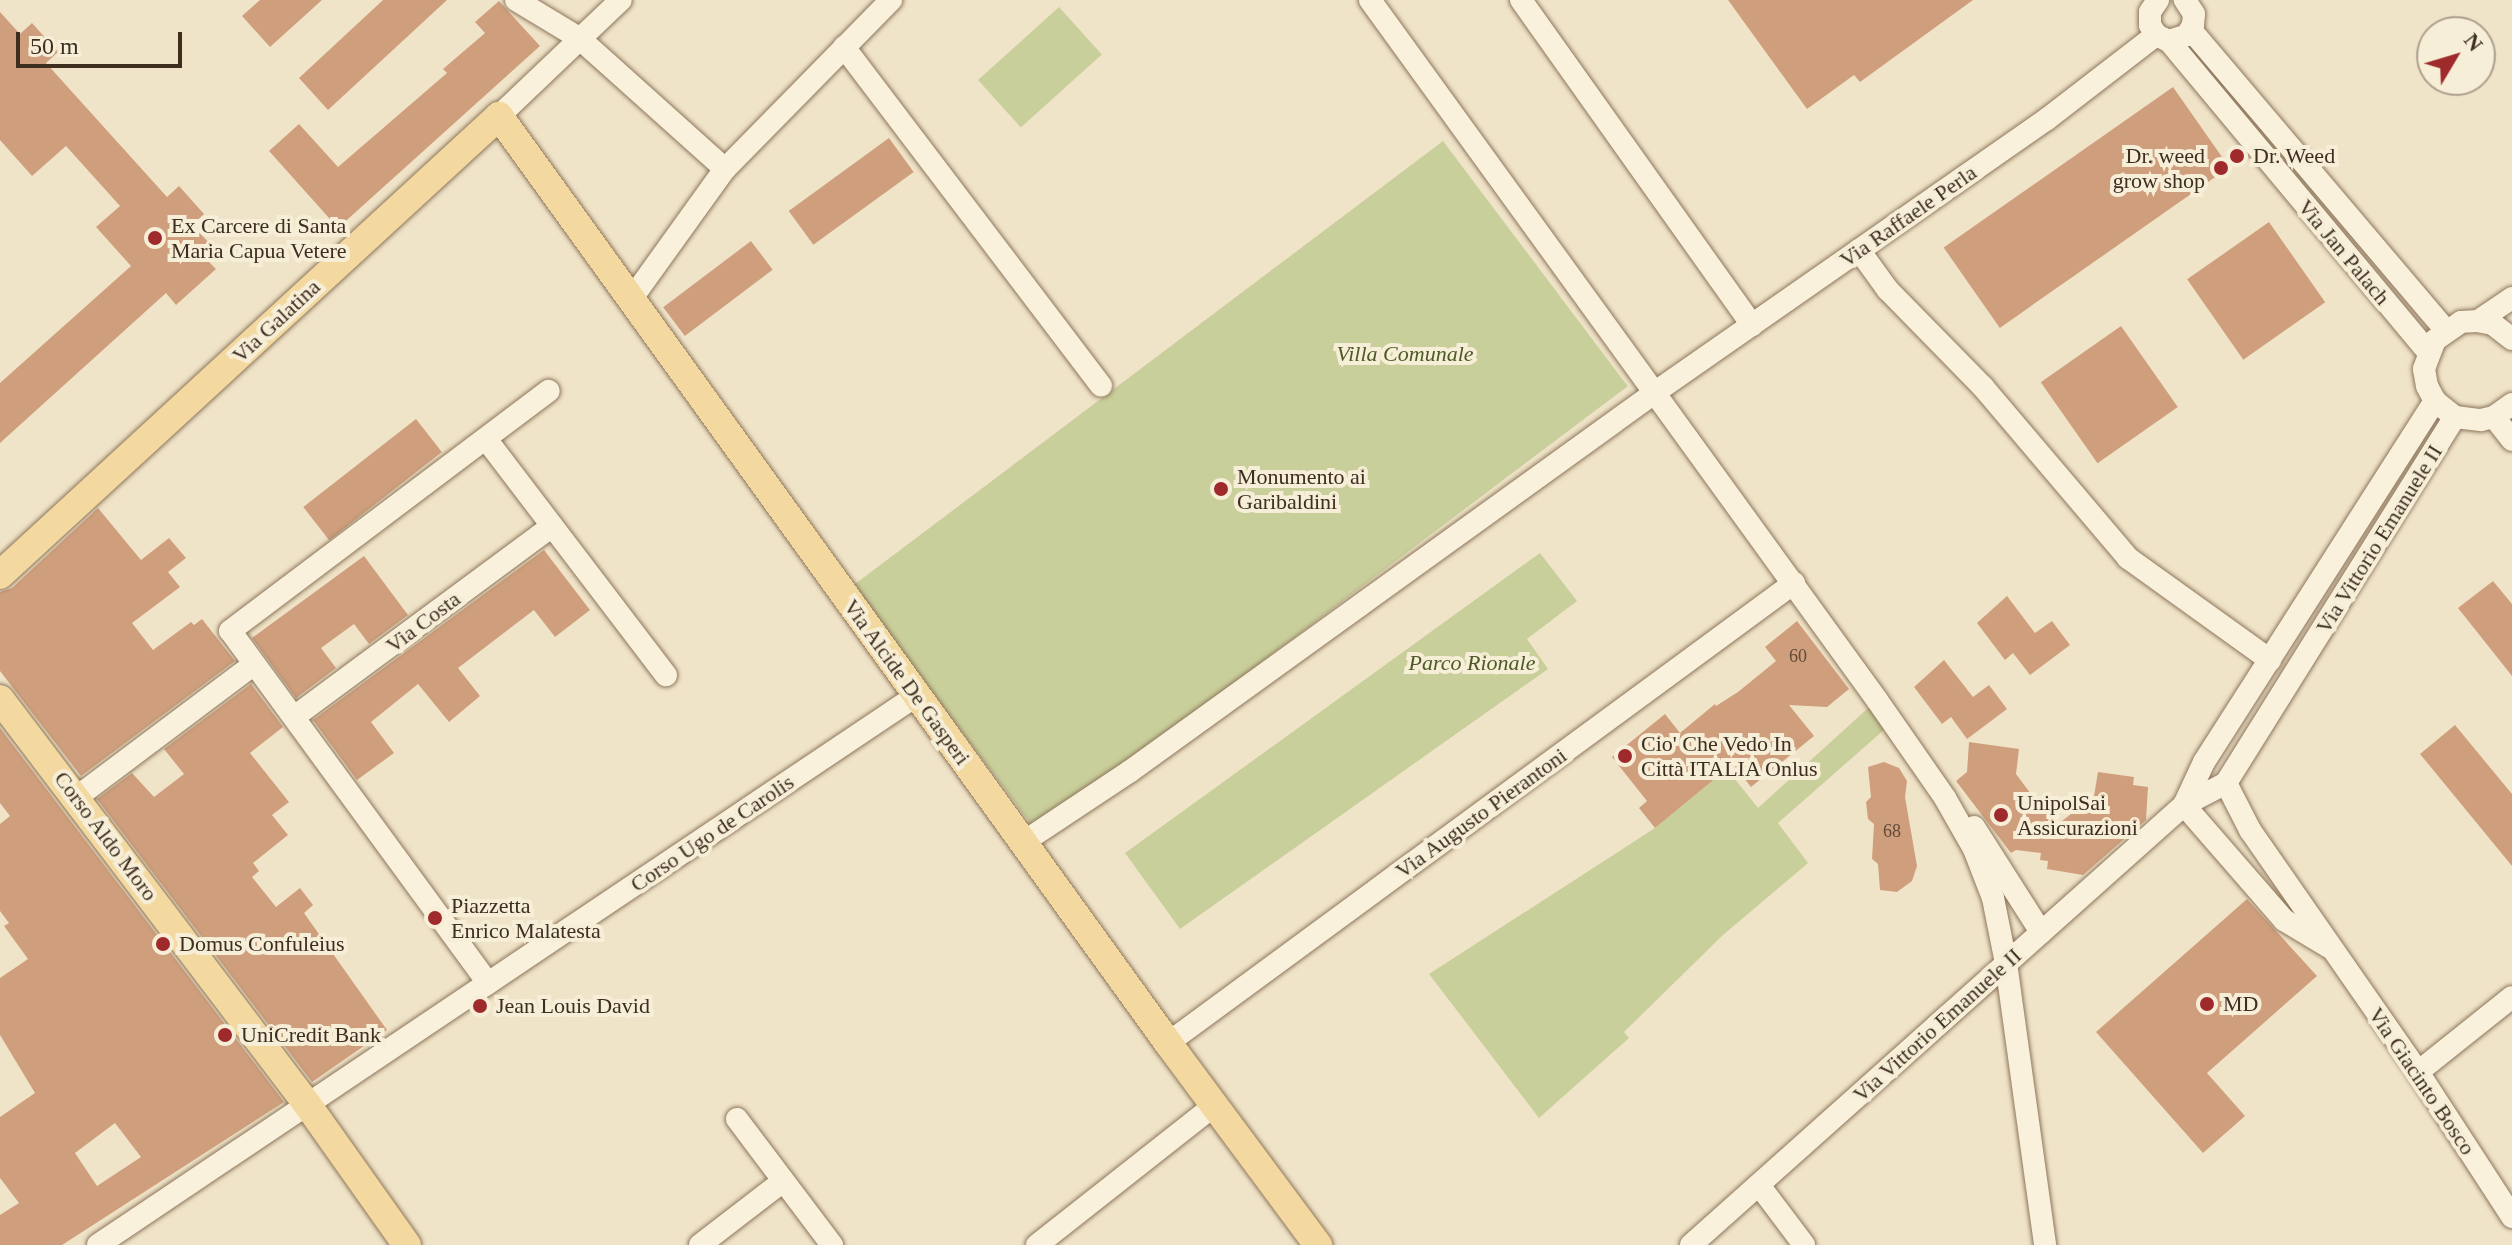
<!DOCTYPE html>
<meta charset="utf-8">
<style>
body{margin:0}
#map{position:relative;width:2512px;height:1245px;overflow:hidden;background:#f0e4c8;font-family:Georgia,serif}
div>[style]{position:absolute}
.green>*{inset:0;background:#c9cf9b;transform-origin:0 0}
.building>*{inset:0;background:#cf9f7d;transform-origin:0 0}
.roads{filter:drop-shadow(0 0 2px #8d765c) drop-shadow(0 0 2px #8d765c)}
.minor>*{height:22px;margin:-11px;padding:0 11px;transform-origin:11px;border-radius:11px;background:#faf1dc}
.major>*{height:28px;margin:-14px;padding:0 14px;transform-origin:14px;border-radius:14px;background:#f3d9a0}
.dots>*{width:22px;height:22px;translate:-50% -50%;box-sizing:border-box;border:4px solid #f7eed8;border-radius:50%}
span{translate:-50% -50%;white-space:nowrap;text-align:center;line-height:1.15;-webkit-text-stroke:8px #f7eed8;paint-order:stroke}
.number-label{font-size:18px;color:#624a37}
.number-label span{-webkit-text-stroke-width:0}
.poi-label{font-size:22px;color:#3d2e20}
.right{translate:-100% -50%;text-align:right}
.left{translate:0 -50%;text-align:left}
.street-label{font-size:22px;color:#3d2e20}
.park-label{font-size:22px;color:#4d5a26;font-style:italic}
.north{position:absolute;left:2416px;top:16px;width:80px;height:80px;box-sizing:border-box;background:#f7eed8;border:2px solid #ada18e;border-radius:50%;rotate:52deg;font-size:22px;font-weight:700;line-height:32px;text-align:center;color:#3d2e20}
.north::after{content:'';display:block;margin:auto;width:28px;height:36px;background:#9e2a2b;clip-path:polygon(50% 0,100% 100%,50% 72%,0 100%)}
.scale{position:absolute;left:16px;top:32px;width:166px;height:36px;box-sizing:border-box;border:4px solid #3d2e20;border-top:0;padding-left:10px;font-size:24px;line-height:28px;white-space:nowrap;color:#3d2e20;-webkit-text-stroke:6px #f7eed8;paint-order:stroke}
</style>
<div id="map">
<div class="green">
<i style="left:1059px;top:7px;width:64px;height:109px;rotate:48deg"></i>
<i style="left:1443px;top:141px;width:307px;height:740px;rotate:53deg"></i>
<i style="clip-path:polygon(1540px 553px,1577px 601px,1527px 639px,1548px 669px,1180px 929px,1125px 853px)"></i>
<i style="clip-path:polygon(1877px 700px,1893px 722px,1778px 823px,1808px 863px,1723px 935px,1624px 1032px,1629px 1038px,1539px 1118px,1429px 974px,1655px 828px,1727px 769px,1758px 808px)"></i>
</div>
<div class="building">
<i style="clip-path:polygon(260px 0,322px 0,270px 47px,242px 16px)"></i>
<i style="clip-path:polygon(383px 0,447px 0,328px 110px,299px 78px)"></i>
<i style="clip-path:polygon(1728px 0,1973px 0,1860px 82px,1854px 75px,1807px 109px)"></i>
<i style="clip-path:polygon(499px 1px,540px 46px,338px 228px,269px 151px,299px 124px,338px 167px,447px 73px,443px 69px,485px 33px,475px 22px)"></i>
<i style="clip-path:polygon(0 12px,20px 34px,32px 23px,58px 52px,46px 63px,167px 197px,179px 186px,204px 214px,192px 225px,215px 249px,205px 258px,216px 269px,176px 305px,166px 293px,0 443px,0 383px,131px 266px,96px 227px,120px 206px,66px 146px,32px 176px,0 140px)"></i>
<i style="left:2173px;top:87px;width:98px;height:280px;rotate:55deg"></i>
<i style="left:889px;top:138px;width:42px;height:124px;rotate:54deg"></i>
<i style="left:2269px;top:222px;width:98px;height:100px;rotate:55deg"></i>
<i style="left:751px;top:241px;width:36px;height:110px;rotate:53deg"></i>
<i style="left:2121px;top:326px;width:99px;height:98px;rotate:55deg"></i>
<i style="left:416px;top:419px;width:42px;height:143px;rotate:52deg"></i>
<i style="clip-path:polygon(98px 508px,141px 560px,169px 538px,186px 558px,168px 572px,180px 587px,132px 623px,153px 650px,191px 622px,194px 625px,202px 619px,235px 661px,81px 776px,0 671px,0 592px,12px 588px)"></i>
<i style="clip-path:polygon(544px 550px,590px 610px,555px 637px,534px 610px,458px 668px,480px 696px,449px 722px,418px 684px,371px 722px,394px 753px,357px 780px,313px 720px)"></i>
<i style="clip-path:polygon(364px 556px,408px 615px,369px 644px,354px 624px,321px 648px,336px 668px,296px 698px,252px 638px)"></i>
<i style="clip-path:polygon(2493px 581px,2512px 604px,2512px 676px,2458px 608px)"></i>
<i style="clip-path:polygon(2007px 596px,2035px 633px,2052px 621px,2070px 645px,2030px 675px,2013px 653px,2005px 660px,1977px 623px)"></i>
<i style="clip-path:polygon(1797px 621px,1849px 689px,1827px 707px,1789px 705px,1814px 736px,1751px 787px,1733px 764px,1655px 828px,1639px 808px,1647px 801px,1612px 757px,1665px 714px,1680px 733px,1715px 704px,1716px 706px,1738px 692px,1776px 661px,1765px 647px)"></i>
<i style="clip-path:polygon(1944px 660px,1973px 697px,1989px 685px,2007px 709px,1967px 739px,1951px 717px,1942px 724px,1914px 687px)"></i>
<i style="clip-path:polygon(251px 684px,283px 727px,250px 753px,289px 802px,272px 815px,288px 835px,253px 863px,259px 871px,252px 877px,276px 907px,300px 888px,313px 905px,304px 913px,387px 1030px,312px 1082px,97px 799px,132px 773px,154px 797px,184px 774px,164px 749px)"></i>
<i style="clip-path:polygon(2455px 725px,2512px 794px,2512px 866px,2420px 754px)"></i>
<i style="clip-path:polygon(evenodd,0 728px,284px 1102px,62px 1245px,0 1245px,0 1215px,19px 1203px,0 1178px,0 1117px,35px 1093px,0 1035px,0 978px,28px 959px,4px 926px,9px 923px,0 911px,0 824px,10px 816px,0 803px,0 728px,115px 1123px,141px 1157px,97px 1186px,75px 1153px,115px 1123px)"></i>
<i style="clip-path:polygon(1969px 742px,2019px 749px,2016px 774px,2034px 798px,2053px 801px,2053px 828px,2094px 796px,2098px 772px,2134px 777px,2133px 785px,2148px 787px,2146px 820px,2083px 875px,2047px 869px,2048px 861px,2040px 860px,2041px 853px,2016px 850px,2011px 853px,1956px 781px,1967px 772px)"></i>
<i style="clip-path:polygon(1884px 762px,1899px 768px,1907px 781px,1905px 797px,1917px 866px,1912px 881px,1897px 892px,1880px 890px,1878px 864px,1872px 859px,1874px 824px,1868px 819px,1866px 802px,1871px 797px,1868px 767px)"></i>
<i style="clip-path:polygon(2247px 899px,2317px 976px,2207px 1073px,2245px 1116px,2203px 1153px,2096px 1032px)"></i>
</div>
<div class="roads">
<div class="minor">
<i style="left:516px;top:0;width:74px;rotate:31.1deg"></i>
<i style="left:579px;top:38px;width:196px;rotate:41.9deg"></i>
<i style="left:1370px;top:0;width:864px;rotate:54.08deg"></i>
<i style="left:1877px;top:700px;width:119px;rotate:55.2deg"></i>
<i style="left:1945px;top:798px;width:59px;rotate:60.4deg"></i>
<i style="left:1974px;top:849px;width:53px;rotate:68.8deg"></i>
<i style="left:1993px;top:898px;width:66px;rotate:78.7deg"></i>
<i style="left:2006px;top:963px;width:285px;rotate:82.1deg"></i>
<i style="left:1521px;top:0;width:399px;rotate:54.6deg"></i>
<i style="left:2158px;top:0;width:14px;rotate:124deg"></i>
<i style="left:2150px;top:12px;width:13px;rotate:90deg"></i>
<i style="left:2150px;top:25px;width:12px;rotate:59deg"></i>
<i style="left:2156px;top:35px;width:14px;rotate:25deg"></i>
<i style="left:2169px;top:41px;width:19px;rotate:-18deg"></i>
<i style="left:2187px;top:35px;width:12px;rotate:-59deg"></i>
<i style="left:2193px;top:25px;width:11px;rotate:-85deg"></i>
<i style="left:2194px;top:14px;width:17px;rotate:-123deg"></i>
<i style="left:2191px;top:30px;width:393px;rotate:49.7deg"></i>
<i style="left:2169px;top:41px;width:405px;rotate:50.2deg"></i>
<i style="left:844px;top:47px;width:425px;rotate:52.8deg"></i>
<i style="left:499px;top:116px;width:168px;rotate:-43.6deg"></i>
<i style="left:1859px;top:250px;width:49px;rotate:54.1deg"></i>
<i style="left:1888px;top:290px;width:136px;rotate:45.6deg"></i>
<i style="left:1983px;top:387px;width:224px;rotate:49.7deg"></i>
<i style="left:2128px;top:558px;width:175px;rotate:35.7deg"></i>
<i style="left:630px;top:301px;width:163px;rotate:-54.3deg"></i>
<i style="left:725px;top:169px;width:237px;rotate:-45.5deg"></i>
<i style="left:2478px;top:321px;width:41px;rotate:-34.1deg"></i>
<i style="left:2512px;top:339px;width:24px;rotate:-142deg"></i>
<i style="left:2493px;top:324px;width:15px;rotate:-169deg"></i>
<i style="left:2478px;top:321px;width:17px;rotate:177deg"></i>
<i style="left:2461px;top:322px;width:32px;rotate:145deg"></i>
<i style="left:2435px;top:340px;width:31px;rotate:111deg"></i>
<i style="left:2424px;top:369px;width:17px;rotate:80deg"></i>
<i style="left:2427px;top:386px;width:17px;rotate:62deg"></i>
<i style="left:2435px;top:401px;width:26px;rotate:39deg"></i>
<i style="left:2455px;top:417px;width:26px;rotate:7deg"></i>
<i style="left:2481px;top:420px;width:13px;rotate:-13deg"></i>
<i style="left:2494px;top:417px;width:22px;rotate:-36deg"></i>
<i style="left:2494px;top:417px;width:29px;rotate:52deg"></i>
<i style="left:486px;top:439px;width:297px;rotate:52.7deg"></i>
<i style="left:294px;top:717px;width:321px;rotate:-36.5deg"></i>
<i style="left:2226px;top:783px;width:53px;rotate:62.9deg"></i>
<i style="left:2250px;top:830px;width:295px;rotate:55.2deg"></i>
<i style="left:2418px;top:1072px;width:173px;rotate:57deg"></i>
<i style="left:77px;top:797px;width:221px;rotate:-36.9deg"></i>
<i style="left:1974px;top:827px;width:125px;rotate:57.5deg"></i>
<i style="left:1025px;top:841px;width:125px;rotate:-33.6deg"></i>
<i style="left:1129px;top:772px;width:651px;rotate:-35.81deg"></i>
<i style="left:1657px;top:391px;width:475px;rotate:-34.9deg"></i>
<i style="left:2047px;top:119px;width:138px;rotate:-37.6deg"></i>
<i style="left:2329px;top:947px;width:52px;rotate:-149deg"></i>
<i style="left:2284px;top:920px;width:152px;rotate:-131deg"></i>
<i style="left:2184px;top:805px;width:47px;rotate:-65.1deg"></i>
<i style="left:2204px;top:762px;width:429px;rotate:-57.4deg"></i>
<i style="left:488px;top:983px;width:436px;rotate:-126.2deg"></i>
<i style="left:230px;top:631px;width:399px;rotate:-37deg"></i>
<i style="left:1168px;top:1043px;width:777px;rotate:-36.31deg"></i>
<i style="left:2418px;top:1072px;width:120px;rotate:-38.6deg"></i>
<i style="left:737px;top:1119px;width:158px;rotate:53deg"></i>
<i style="left:1759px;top:1185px;width:75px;rotate:53.1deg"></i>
<i style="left:98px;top:1245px;width:987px;rotate:-33.88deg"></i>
<i style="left:700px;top:1245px;width:105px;rotate:-37.6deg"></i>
<i style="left:1037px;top:1245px;width:226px;rotate:-38.2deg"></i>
<i style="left:1691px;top:1245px;width:661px;rotate:-41.75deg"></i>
<i style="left:2184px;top:805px;width:47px;rotate:-27.6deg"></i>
<i style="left:2226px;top:783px;width:432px;rotate:-58deg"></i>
</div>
<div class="major">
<i style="left:0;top:575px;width:678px;rotate:-42.61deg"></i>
<i style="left:499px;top:116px;width:1143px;rotate:54.18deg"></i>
<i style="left:1168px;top:1043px;width:252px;rotate:53.4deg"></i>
<i style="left:0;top:699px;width:508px;rotate:52.84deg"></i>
<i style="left:307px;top:1104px;width:173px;rotate:54.7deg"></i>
</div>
</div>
<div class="dots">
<i style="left:2237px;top:156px;background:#9e2a2b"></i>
<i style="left:2221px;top:168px;background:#9e2a2b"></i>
<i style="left:155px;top:238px;background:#9e2a2b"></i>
<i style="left:1221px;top:489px;background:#9e2a2b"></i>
<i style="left:1625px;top:756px;background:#9e2a2b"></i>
<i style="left:2001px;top:815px;background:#9e2a2b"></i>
<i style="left:435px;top:918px;background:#9e2a2b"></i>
<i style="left:163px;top:944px;background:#9e2a2b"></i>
<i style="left:2207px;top:1004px;background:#9e2a2b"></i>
<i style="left:480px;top:1006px;background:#9e2a2b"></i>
<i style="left:225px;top:1035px;background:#9e2a2b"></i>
</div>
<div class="number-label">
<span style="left:1798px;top:656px">60</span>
<span style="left:1892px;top:831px">68</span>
</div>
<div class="poi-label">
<span class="right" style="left:2205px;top:168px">Dr. weed<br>grow shop</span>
<span class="left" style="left:2253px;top:156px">Dr. Weed</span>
<span class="left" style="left:171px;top:238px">Ex Carcere di Santa<br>Maria Capua Vetere</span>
<span class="left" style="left:1237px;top:489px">Monumento ai<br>Garibaldini</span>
<span class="left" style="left:1641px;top:756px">Cio' Che Vedo In<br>Città ITALIA Onlus</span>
<span class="left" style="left:2017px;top:815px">UnipolSai<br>Assicurazioni</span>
<span class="left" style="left:451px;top:918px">Piazzetta<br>Enrico Malatesta</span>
<span class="left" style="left:179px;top:944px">Domus Confuleius</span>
<span class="left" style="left:2223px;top:1004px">MD</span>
<span class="left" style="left:496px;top:1006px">Jean Louis David</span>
<span class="left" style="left:241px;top:1035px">UniCredit Bank</span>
</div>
<div class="street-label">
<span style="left:1908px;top:216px;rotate:-35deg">Via Raffaele Perla</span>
<span style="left:2344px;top:252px;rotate:50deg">Via Jan Palach</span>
<span style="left:276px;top:321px;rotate:-43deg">Via Galatina</span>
<span style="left:2379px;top:539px;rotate:-58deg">Via Vittorio Emanuele II</span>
<span style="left:423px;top:622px;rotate:-37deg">Via Costa</span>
<span style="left:907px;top:682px;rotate:54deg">Via Alcide De Gasperi</span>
<span style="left:1481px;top:813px;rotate:-36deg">Via Augusto Pierantoni</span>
<span style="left:712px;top:833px;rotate:-34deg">Corso Ugo de Carolis</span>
<span style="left:106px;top:836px;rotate:53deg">Corso Aldo Moro</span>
<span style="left:1937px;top:1025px;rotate:-42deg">Via Vittorio Emanuele II</span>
<span style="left:2422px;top:1081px;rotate:56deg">Via Giacinto Bosco</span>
</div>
<div class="park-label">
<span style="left:1405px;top:354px">Villa Comunale</span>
<span style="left:1472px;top:663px">Parco Rionale</span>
</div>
<div class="north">N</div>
<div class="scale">50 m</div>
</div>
